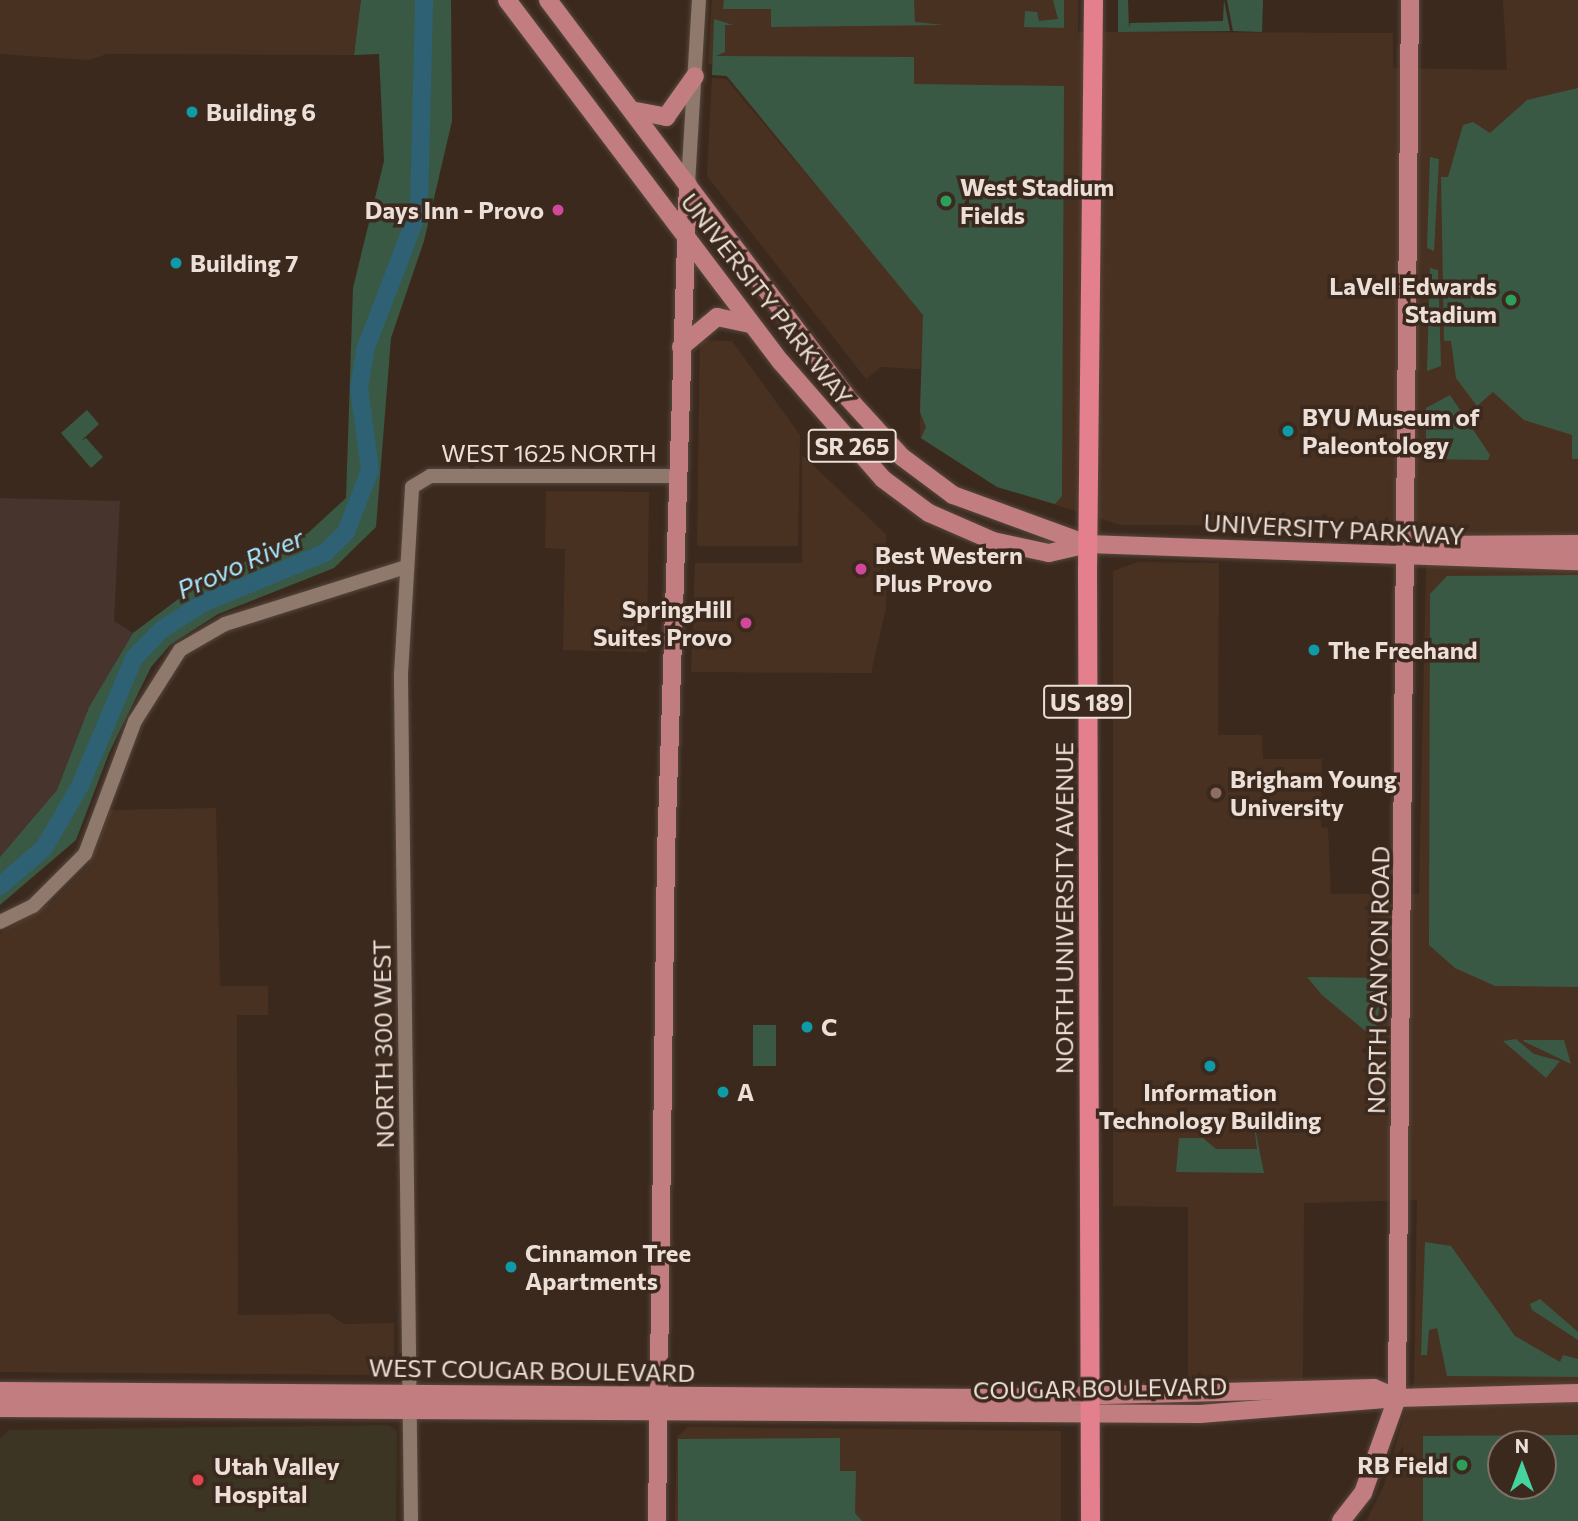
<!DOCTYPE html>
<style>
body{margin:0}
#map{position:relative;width:1578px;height:1521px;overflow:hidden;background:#3b291e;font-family:Commissioner,sans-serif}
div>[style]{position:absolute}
.built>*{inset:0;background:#493121}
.industrial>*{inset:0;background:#46342d}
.medical>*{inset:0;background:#3c3523}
.green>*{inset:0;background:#3a5944;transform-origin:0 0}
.river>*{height:18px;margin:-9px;padding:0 9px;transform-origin:9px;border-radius:9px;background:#2d6173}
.roads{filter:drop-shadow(0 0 2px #56473d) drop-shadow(0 0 2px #56473d)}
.minor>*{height:14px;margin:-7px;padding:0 7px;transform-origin:7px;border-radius:7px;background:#8e796c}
.major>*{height:18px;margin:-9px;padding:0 9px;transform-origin:9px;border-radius:9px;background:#c27d80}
.highway>*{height:19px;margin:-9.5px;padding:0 9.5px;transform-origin:9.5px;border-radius:9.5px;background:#e47f8e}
.dots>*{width:19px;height:19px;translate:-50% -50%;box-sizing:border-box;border:4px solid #3b291e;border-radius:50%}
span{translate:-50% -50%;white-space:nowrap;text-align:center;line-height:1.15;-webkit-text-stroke:7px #3b291e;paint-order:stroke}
.shield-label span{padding:2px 5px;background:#3b291e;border:2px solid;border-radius:5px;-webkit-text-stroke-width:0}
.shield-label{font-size:23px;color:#ebdfd7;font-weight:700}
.poi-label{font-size:24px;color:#ebdfd7;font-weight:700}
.left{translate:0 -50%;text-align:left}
.right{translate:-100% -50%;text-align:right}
.street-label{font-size:24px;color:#ebdfd7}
.water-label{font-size:26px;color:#a5e7ff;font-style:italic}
.north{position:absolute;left:1487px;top:1430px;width:70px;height:70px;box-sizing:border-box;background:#3b291e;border:2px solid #817268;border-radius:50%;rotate:0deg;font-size:19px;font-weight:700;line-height:28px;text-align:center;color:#ebdfd7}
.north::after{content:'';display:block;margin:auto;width:24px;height:32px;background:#45d49f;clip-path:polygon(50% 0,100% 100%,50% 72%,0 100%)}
</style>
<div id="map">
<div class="built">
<i style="clip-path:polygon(0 0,361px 0,354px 55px,107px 54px,89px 60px,0 54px)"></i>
<i style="clip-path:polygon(evenodd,712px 0,1078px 0,1078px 32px,1393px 33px,1393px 68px,1507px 70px,1503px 0,1578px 0,1578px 1521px,1366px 1521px,1384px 1485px,1414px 1381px,1417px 1200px,1304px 1203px,1303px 1381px,1188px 1382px,1188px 1207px,1113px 1206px,1113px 571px,1138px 562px,1219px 563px,1218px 735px,1262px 735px,1263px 759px,1322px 759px,1321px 827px,1328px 828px,1331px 894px,1419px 894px,1427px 526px,1121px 525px,997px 487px,920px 438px,921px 356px,920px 369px,881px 367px,866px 379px,707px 176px,712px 78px,726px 79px,820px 191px,716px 64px,708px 64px,712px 0,1501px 1444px,1543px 1444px,1543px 1486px,1501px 1486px,1501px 1444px)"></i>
<i style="clip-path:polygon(700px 340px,732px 341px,800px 435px,798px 546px,697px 546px)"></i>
<i style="clip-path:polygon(802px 455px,886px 534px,886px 608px,871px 673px,691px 672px,695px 563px,802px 563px)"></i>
<i style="clip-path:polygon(546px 491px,649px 492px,647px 652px,563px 650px,565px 549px,545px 548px)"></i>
<i style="clip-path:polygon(216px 808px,220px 986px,268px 986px,268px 1015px,237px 1015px,238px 1315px,329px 1314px,344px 1324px,394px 1323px,394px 1375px,0 1372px,0 934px,52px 902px,87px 867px,110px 810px)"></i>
<i style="clip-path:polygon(688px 1427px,1061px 1431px,1061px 1521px,675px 1521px,677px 1437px)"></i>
</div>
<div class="industrial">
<i style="clip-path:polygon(0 498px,120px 501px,114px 621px,133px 633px,89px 707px,57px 790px,0 857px)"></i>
</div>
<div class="medical">
<i style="clip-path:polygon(389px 1425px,397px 1431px,396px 1521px,0 1521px,0 1438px,9px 1430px)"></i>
</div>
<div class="green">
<i style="clip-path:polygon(361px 0,451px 0,452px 121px,424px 241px,391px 338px,376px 527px,334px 568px,218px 614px,170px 645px,151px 667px,109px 753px,76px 840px,0 905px,0 857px,57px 790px,89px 707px,133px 633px,201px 582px,308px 533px,346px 498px,353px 288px,384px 161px,379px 54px,354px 55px)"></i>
<i style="clip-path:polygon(724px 0,914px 0,915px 22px,944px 25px,771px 27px,771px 9px,723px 9px)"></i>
<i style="clip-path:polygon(1053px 0,1064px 0,1064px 28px,1024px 27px,1025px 11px,1037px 12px,1039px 21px,1058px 19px)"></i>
<i style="clip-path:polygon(1118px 0,1128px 0,1129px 28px,1130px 23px,1223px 21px,1224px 0,1230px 31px,1118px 32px)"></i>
<i style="clip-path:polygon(1227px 0,1263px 0,1262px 32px,1233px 31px)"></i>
<i style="clip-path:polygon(714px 19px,733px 25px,725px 25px,725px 52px,716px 56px,914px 57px,914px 84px,1064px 86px,1062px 496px,1055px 504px,997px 487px,921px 438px,926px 427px,920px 412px,923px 315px,727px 76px,712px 75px)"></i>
<i style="clip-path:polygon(1578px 88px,1578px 459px,1572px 459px,1572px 435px,1524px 420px,1493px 392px,1477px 406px,1456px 378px,1451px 341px,1444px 341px,1441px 177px,1448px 177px,1463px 125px,1473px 122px,1490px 133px,1527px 100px)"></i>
<i style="clip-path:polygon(1430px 157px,1439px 159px,1434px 251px,1427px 248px)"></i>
<i style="clip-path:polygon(1430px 268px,1438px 270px,1441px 366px,1427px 371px)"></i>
<i style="clip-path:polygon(1450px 395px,1490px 455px,1488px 460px,1426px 459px,1426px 408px)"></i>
<i style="clip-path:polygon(87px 410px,99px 424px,81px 441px,86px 438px,103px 457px,91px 468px,61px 433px)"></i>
<i style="clip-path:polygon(1578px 575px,1578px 987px,1495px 986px,1455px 968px,1429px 945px,1430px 594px,1447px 576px)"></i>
<i style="clip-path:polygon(1307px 977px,1383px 978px,1375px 1039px,1322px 995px)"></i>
<i style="left:753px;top:1025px;width:23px;height:41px"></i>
<i style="clip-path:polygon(1516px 1039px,1534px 1054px,1560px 1061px,1546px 1078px,1503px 1041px)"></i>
<i style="clip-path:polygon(1564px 1040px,1571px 1064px,1523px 1041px,1524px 1040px)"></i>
<i style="clip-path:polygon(1253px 1118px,1264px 1173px,1176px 1172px,1179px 1138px,1203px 1138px,1216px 1149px,1257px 1149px)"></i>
<i style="clip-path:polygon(1425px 1242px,1451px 1246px,1515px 1336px,1560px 1362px,1563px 1355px,1578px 1359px,1578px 1377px,1447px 1376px,1437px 1328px,1429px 1330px,1427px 1355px,1421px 1355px)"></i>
<i style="clip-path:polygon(1540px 1299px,1578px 1332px,1578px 1340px,1532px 1310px,1530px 1304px)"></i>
<i style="clip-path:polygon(evenodd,1578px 1435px,1578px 1521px,1423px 1521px,1423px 1436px,1578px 1435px,1501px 1444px,1543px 1444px,1543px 1486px,1501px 1486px,1501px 1444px)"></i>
<i style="clip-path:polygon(840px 1438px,840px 1471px,856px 1471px,855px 1513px,862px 1521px,895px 1521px,678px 1521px,678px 1439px)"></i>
</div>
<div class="river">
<i style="left:0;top:886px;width:58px;rotate:-40.8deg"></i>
<i style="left:44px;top:848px;width:72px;rotate:-59.9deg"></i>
<i style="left:80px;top:786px;width:139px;rotate:-67.1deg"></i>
<i style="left:134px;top:658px;width:39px;rotate:-46deg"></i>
<i style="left:161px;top:630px;width:50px;rotate:-32.7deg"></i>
<i style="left:203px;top:603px;width:132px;rotate:-22.3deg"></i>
<i style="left:325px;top:553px;width:30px;rotate:-45deg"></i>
<i style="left:346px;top:532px;width:66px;rotate:-68.8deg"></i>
<i style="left:370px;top:470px;width:82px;rotate:-97.7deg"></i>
<i style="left:359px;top:389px;width:39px;rotate:-81deg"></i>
<i style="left:365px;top:350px;width:151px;rotate:-69deg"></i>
<i style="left:419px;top:209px;width:209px;rotate:-88.6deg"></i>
</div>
<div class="roads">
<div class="minor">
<i style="left:688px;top:184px;width:184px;rotate:-86.6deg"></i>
<i style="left:0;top:922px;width:37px;rotate:-26deg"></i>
<i style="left:33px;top:906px;width:74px;rotate:-45deg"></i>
<i style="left:85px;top:854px;width:142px;rotate:-69.4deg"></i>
<i style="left:135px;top:721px;width:84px;rotate:-57.6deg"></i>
<i style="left:180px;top:650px;width:52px;rotate:-30deg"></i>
<i style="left:225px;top:624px;width:190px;rotate:-17.5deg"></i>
<i style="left:411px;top:1521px;width:847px;rotate:-90.68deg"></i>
<i style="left:401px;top:674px;width:187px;rotate:-86.6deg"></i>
<i style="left:412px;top:487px;width:21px;rotate:-31deg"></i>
<i style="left:430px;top:476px;width:248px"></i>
</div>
<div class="major">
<i style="left:507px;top:0;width:454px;rotate:52.9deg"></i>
<i style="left:781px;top:362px;width:155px;rotate:48.9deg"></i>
<i style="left:883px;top:479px;width:57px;rotate:36.5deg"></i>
<i style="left:929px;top:513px;width:70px;rotate:23.6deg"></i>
<i style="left:993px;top:541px;width:57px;rotate:12.1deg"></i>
<i style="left:1049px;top:553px;width:39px;rotate:-13deg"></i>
<i style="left:548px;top:0;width:497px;rotate:53deg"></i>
<i style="left:847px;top:397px;width:81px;rotate:47.5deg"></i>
<i style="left:902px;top:457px;width:64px;rotate:36.7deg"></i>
<i style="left:953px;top:495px;width:143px;rotate:20.1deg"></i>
<i style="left:1087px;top:544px;width:491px;rotate:2deg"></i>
<i style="left:636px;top:111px;width:31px;rotate:11deg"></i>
<i style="left:666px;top:117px;width:50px;rotate:-54.7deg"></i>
<i style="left:681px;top:347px;width:47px;rotate:-39.8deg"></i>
<i style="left:717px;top:317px;width:35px;rotate:12deg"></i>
<i style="left:1405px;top:553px;width:22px;rotate:-22deg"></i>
<i style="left:1425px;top:545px;width:153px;rotate:-0.4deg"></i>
<i style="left:0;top:1391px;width:989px;rotate:0.41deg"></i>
<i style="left:989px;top:1398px;width:385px;rotate:-1.5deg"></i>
<i style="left:1374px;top:1388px;width:25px;rotate:23deg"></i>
<i style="left:0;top:1408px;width:1200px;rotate:0.29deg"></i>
<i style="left:1200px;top:1414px;width:198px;rotate:-4.6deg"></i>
<i style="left:1397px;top:1398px;width:181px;rotate:-1.6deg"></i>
<i style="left:657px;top:1521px;width:668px;rotate:-89.23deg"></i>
<i style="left:666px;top:853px;width:669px;rotate:-88.12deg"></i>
<i style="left:1341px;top:1521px;width:36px;rotate:-52deg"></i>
<i style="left:1363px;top:1493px;width:101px;rotate:-70.3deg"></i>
<i style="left:1397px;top:1398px;width:1398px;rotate:-89.47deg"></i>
</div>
<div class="highway">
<i style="left:1090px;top:1521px;width:949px;rotate:-90.18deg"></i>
<i style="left:1087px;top:572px;width:572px;rotate:-89.4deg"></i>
</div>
</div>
<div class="dots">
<i style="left:192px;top:112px;background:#0f9aa8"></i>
<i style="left:946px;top:201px;background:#2e9e5b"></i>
<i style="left:558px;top:210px;background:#d1479c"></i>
<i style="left:176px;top:263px;background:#0f9aa8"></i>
<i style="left:1511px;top:300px;background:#2e9e5b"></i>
<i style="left:1288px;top:431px;background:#0f9aa8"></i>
<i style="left:861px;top:569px;background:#d1479c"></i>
<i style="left:746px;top:623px;background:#d1479c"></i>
<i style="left:1314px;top:650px;background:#0f9aa8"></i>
<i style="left:1216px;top:793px;background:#8d6e63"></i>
<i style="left:807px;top:1027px;background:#0f9aa8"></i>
<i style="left:1210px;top:1066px;background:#0f9aa8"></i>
<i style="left:723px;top:1092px;background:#0f9aa8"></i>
<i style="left:511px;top:1267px;background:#0f9aa8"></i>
<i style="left:1462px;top:1465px;background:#2e9e5b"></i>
<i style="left:198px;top:1480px;background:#e0444e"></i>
</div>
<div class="shield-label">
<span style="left:852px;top:446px">SR 265</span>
<span style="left:1087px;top:702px">US 189</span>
</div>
<div class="poi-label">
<span class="left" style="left:206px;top:112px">Building 6</span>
<span class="left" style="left:960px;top:201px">West Stadium<br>Fields</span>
<span class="right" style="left:544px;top:210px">Days Inn - Provo</span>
<span class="left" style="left:190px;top:263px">Building 7</span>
<span class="right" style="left:1497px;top:300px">LaVell Edwards<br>Stadium</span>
<span class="left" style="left:1302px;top:431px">BYU Museum of<br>Paleontology</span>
<span class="left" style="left:875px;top:569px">Best Western<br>Plus Provo</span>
<span class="right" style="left:732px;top:623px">SpringHill<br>Suites Provo</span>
<span class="left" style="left:1328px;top:650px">The Freehand</span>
<span class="left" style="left:1230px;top:793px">Brigham Young<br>University</span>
<span class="left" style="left:821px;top:1027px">C</span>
<span class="left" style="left:737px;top:1092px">A</span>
<span style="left:1210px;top:1106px">Information<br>Technology Building</span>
<span class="left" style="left:525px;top:1267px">Cinnamon Tree<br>Apartments</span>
<span class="right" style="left:1448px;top:1465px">RB Field</span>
<span class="left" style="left:214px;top:1480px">Utah Valley<br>Hospital</span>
</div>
<div class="street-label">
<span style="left:767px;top:299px;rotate:52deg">UNIVERSITY PARKWAY</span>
<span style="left:549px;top:453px">WEST 1625 NORTH</span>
<span style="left:1334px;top:529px;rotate:3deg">UNIVERSITY PARKWAY</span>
<span style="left:1064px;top:908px;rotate:-90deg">NORTH UNIVERSITY AVENUE</span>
<span style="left:1378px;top:980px;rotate:-89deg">NORTH CANYON ROAD</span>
<span style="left:383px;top:1044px;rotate:-91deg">NORTH 300 WEST</span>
<span style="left:532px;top:1370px;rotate:1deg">WEST COUGAR BOULEVARD</span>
<span style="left:1100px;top:1388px;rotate:-1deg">COUGAR BOULEVARD</span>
</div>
<div class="water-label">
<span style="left:240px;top:563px;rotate:-24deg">Provo River</span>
</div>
<div class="north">N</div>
</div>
